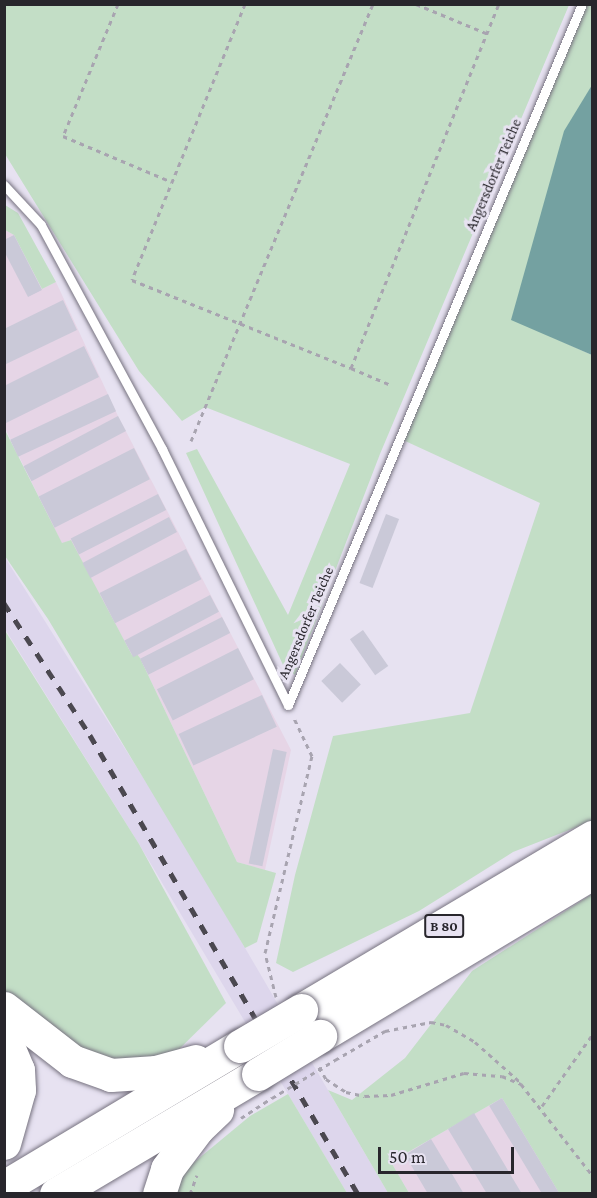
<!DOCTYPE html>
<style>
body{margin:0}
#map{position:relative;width:597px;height:1198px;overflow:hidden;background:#e7e2f1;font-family:"Crimson Pro",serif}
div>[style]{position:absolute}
.built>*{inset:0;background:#ddd6ec}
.industrial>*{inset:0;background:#e6d5e6}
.green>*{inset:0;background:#c3dec6}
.water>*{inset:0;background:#74a1a1}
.building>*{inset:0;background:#cac9d8;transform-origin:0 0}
.path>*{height:3px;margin-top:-1.5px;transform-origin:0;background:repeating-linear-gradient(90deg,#a8a4b0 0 4.5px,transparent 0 9px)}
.roads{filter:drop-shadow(0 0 2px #777380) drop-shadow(0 0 2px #777380)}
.lane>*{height:9px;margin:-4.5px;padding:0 4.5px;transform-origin:4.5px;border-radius:4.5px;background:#fff}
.highway>*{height:33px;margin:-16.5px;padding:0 16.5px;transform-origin:16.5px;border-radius:16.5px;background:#fff}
.rail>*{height:4.5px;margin-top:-2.25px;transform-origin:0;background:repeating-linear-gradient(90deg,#4b4850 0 10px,transparent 0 20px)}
.path-bridge>*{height:3px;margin-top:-1.5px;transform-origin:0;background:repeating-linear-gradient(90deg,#a8a4b0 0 4.5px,transparent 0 9px)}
.bridges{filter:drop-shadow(0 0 2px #777380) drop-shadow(0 0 2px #777380)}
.highway-bridge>*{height:33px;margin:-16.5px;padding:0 16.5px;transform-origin:16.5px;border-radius:16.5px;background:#fff}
span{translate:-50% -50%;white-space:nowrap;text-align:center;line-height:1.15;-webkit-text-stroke:6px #e7e2f1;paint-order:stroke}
.shield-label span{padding:2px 4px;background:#e7e2f1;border:2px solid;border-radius:4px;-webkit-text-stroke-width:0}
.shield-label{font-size:14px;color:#28262c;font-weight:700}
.street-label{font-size:15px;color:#28262c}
.frame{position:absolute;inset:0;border:6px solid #28262c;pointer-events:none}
.scale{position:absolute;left:378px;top:1147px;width:136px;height:27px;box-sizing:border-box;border:3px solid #28262c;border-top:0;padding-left:8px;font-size:18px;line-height:21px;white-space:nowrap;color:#28262c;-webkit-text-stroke:4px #e7e2f1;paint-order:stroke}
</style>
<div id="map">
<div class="built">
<i style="clip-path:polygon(4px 556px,178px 833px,388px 1193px,347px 1193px,139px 844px,5px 629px)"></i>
</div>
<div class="industrial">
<i style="clip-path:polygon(5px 230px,14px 235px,42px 289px,56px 282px,118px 416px,291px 750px,265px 870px,237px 862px,140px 658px,132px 655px,70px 540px,62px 544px,5px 428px)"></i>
<i style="clip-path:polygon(502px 1098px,559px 1193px,409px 1193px,391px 1162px)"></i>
</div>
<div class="green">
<i style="clip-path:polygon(4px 5px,569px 5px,380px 454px,295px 675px,283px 665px,186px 453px,197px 449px,288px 615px,350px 464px,205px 407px,182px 421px,139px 371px,5px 154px)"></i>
<i style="clip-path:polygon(586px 5px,592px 5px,592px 85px,512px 319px,592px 355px,592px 821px,513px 852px,419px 911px,293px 972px,276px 963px,295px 875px,333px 736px,470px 713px,540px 503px,403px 440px)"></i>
<i style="clip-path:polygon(5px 205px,18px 213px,56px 282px,42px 289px,14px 235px,5px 230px)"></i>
<i style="clip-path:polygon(4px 428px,62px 543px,71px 540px,132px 655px,136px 653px,140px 658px,237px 862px,276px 873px,257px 942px,245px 948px,48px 619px,5px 556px)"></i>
<i style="clip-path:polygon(4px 629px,139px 844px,226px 1003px,166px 1062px,119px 1067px,68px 1048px,5px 997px)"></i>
<i style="clip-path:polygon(592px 894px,592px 1193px,559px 1193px,502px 1098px,391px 1162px,409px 1193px,388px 1193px,328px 1090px,352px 1100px,405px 1058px,472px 971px)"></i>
<i style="clip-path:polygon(288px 1094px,347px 1193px,175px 1194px,186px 1169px,250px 1116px)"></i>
</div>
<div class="water">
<i style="clip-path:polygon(592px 85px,592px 355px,511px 320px,564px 131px)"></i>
</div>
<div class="building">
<i style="clip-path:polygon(14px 235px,42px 290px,28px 297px,4px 251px,4px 240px)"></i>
<i style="clip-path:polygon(63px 300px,77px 330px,4px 365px,4px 329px)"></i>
<i style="clip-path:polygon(84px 346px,99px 377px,4px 424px,4px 386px)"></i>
<i style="left:108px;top:394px;width:19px;height:108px;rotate:65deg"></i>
<i style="left:118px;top:416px;width:17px;height:107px;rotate:62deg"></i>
<i style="left:134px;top:448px;width:35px;height:107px;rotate:63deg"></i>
<i style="left:158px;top:494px;width:18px;height:98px;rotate:63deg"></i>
<i style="left:386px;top:514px;width:14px;height:74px;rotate:21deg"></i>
<i style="left:169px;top:517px;width:17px;height:98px;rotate:62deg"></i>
<i style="left:186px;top:549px;width:34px;height:97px;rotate:63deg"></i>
<i style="left:210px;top:595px;width:19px;height:97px;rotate:62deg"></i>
<i style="left:222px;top:617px;width:18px;height:92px;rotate:63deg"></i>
<i style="left:363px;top:630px;width:44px;height:16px;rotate:55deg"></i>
<i style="left:238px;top:648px;width:35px;height:91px;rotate:63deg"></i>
<i style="left:340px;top:663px;width:30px;height:26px;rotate:46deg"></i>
<i style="left:262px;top:695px;width:35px;height:92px;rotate:65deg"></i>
<i style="left:273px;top:749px;width:14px;height:117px;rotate:12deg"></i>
<i style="left:502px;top:1098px;width:112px;height:15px;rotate:59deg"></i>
<i style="clip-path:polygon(474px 1113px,522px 1194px,487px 1194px,448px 1129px)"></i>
<i style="clip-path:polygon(431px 1139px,464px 1194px,428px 1194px,405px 1155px)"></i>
</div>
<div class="path">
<i style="left:118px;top:4px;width:143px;rotate:112.6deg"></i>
<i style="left:63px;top:136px;width:118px;rotate:22.9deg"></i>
<i style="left:245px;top:4px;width:298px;rotate:112.3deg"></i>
<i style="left:132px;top:280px;width:236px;rotate:21.9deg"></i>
<i style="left:351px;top:368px;width:393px;rotate:-67.9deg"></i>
<i style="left:416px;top:4px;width:76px;rotate:22.5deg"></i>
<i style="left:351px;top:368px;width:43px;rotate:23deg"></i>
<i style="left:191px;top:441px;width:473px;rotate:-67.4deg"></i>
<i style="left:276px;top:997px;width:45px;rotate:-104deg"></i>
<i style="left:265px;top:953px;width:203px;rotate:-76.6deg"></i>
<i style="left:312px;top:756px;width:42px;rotate:-115.3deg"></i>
<i style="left:335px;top:1060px;width:58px;rotate:-30.1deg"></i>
<i style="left:385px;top:1031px;width:47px;rotate:-11.1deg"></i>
<i style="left:431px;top:1022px;width:15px;rotate:11deg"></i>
<i style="left:446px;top:1025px;width:34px;rotate:30deg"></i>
<i style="left:475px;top:1042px;width:60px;rotate:41.6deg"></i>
<i style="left:319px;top:1067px;width:14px;rotate:60deg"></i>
<i style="left:326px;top:1079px;width:24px;rotate:33deg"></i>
<i style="left:346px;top:1092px;width:19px;rotate:12deg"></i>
<i style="left:365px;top:1096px;width:26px;rotate:-2deg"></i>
<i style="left:391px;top:1095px;width:76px;rotate:-16.8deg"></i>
<i style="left:464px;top:1073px;width:38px;rotate:5deg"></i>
<i style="left:502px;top:1076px;width:21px;rotate:23deg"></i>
<i style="left:521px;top:1084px;width:115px;rotate:52deg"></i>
<i style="left:542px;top:1106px;width:87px;rotate:-54.8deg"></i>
<i style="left:241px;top:1118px;width:37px;rotate:-33deg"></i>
<i style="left:190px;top:1194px;width:20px;rotate:-70deg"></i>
</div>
<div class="roads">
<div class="lane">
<i style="left:4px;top:185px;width:54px;rotate:47.2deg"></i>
<i style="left:41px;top:225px;width:255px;rotate:61.6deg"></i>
<i style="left:162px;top:449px;width:285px;rotate:63.8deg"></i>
<i style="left:288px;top:705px;width:760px;rotate:-67.25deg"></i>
</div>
<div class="highway">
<i style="left:4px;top:1008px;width:86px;rotate:37.9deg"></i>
<i style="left:72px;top:1061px;width:41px;rotate:19.7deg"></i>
<i style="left:111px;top:1075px;width:45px;rotate:-3.8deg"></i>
<i style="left:156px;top:1072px;width:41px;rotate:-15.4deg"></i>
<i style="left:301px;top:1010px;width:339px;rotate:-30.7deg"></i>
<i style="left:320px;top:1036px;width:317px;rotate:-30.9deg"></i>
<i style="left:4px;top:1037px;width:36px;rotate:67deg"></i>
<i style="left:18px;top:1070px;width:20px;rotate:87deg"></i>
<i style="left:19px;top:1090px;width:55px;rotate:105.8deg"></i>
<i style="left:4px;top:1187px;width:275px;rotate:-30.9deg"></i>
<i style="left:56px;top:1194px;width:235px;rotate:-30.7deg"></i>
<i style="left:159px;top:1194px;width:26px;rotate:-72deg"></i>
<i style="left:167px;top:1169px;width:50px;rotate:-53.1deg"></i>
<i style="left:197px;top:1129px;width:28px;rotate:-44deg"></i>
</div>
</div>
<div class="rail">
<i style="left:4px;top:603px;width:158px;rotate:56.9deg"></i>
<i style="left:90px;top:735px;width:532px;rotate:59.72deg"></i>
</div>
<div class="path-bridge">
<i style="left:272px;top:1098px;width:74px;rotate:-31.1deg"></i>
</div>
<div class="bridges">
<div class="highway-bridge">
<i style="left:240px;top:1046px;width:71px;rotate:-30.5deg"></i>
<i style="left:258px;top:1074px;width:73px;rotate:-31.5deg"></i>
</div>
</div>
<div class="shield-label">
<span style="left:444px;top:926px">B 80</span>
</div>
<div class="street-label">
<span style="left:494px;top:175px;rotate:-67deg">Angersdorfer Teiche</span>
<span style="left:306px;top:623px;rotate:-67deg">Angersdorfer Teiche</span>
</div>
<div class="frame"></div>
<div class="scale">50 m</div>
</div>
